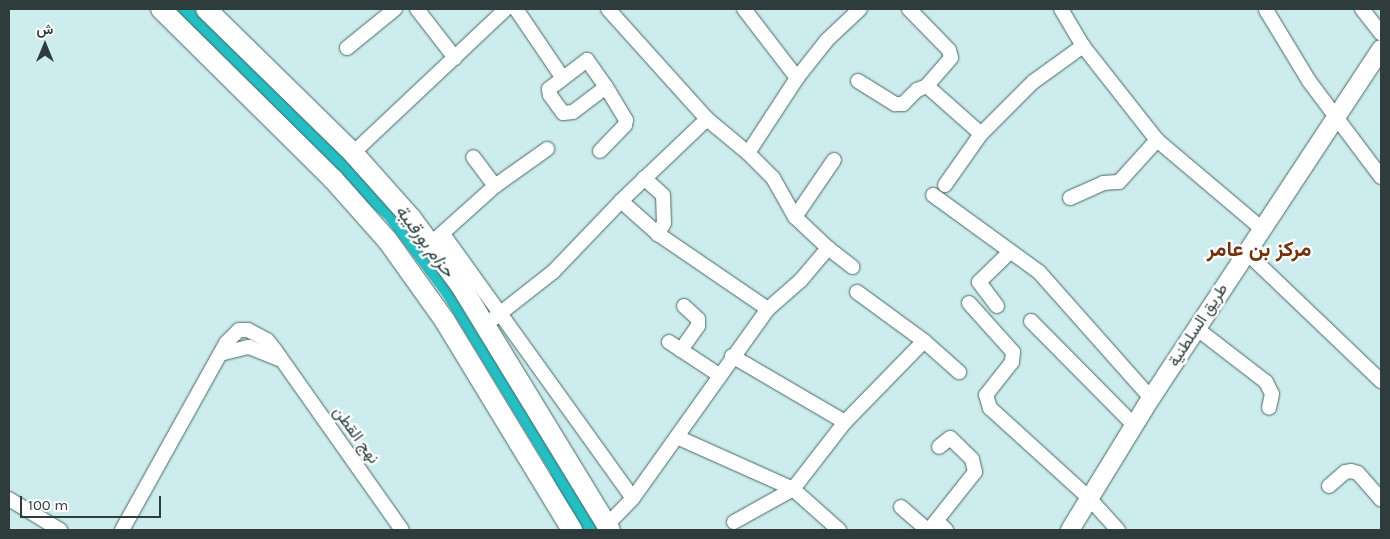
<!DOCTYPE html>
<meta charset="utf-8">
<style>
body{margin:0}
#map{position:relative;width:1390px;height:539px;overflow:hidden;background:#cceced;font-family:Karla,Vazirmatn,sans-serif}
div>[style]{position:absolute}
.water>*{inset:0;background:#25bfc3}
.roads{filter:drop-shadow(0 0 1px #4a6767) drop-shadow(0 0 1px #4a6767)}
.minor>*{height:14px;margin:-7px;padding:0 7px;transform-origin:7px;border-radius:7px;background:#fff}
.major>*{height:18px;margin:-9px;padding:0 9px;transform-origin:9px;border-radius:9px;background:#fff}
.highway>*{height:20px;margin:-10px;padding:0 10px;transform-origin:10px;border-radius:10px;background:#fff}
span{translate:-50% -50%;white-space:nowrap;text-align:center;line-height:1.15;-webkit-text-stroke:4.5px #fff;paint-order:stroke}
.street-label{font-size:16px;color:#2f3c3c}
.water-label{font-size:18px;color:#1f3737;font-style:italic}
.district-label{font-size:21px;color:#72330e;font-weight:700}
.frame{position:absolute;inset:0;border:10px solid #2f3c3c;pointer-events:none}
.north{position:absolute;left:20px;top:20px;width:50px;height:50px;-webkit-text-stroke:4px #fff;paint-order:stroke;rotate:0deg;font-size:14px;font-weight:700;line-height:20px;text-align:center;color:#2f3c3c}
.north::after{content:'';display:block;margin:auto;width:18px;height:22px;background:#2f3c3c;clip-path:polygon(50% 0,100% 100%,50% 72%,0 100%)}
.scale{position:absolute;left:20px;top:496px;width:141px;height:22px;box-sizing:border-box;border:2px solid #2f3c3c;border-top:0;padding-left:6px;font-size:15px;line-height:18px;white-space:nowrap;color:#2f3c3c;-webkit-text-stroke:4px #fff;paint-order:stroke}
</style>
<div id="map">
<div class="water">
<i style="clip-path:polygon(167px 9px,197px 9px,390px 202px,452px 287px,604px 530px,577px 530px,550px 472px,442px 295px,385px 219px,352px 190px)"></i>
</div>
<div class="roads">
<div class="minor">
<i style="left:417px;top:9px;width:62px;rotate:52.2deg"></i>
<i style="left:516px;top:9px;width:82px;rotate:55.9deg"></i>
<i style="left:608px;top:9px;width:148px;rotate:48deg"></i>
<i style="left:707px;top:119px;width:53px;rotate:39.7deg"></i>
<i style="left:909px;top:9px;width:57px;rotate:45.7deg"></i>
<i style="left:949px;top:50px;width:8px;rotate:76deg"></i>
<i style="left:951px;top:58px;width:37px;rotate:131deg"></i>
<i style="left:1061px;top:9px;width:43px;rotate:59.3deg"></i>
<i style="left:1362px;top:9px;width:31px;rotate:52deg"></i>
<i style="left:1266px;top:10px;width:83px;rotate:58.8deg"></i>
<i style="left:1309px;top:81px;width:120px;rotate:53.1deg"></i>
<i style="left:347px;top:48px;width:62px;rotate:-39.1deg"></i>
<i style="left:797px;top:78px;width:48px;rotate:-51.7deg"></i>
<i style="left:827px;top:40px;width:45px;rotate:-43.2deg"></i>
<i style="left:858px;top:81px;width:44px;rotate:31.9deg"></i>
<i style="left:895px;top:104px;width:8px"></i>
<i style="left:903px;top:104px;width:20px;rotate:-45deg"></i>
<i style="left:917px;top:90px;width:11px;rotate:-22deg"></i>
<i style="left:927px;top:86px;width:72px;rotate:41.6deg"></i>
<i style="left:981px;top:134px;width:74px;rotate:-45deg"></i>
<i style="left:1033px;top:82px;width:62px;rotate:-35.8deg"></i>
<i style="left:1083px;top:46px;width:120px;rotate:51.8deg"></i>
<i style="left:1157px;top:140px;width:136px;rotate:40.2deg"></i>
<i style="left:707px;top:119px;width:119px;rotate:136.4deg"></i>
<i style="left:621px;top:201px;width:50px;rotate:41.7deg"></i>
<i style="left:658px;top:234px;width:133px;rotate:34.3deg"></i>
<i style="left:600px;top:151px;width:36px;rotate:-46deg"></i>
<i style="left:625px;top:125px;width:5px;rotate:-79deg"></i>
<i style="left:626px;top:120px;width:39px;rotate:-121deg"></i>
<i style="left:606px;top:87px;width:33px;rotate:-125deg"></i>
<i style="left:587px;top:60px;width:48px;rotate:142.7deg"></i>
<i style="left:549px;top:89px;width:6px;rotate:81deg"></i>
<i style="left:550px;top:95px;width:22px;rotate:54deg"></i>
<i style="left:563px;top:113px;width:10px;rotate:-6deg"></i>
<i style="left:573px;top:112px;width:41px;rotate:-37.1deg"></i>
<i style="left:353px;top:153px;width:210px;rotate:-43.3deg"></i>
<i style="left:644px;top:178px;width:25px;rotate:42deg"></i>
<i style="left:663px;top:195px;width:28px;rotate:88deg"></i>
<i style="left:664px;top:223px;width:13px;rotate:119deg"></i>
<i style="left:945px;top:185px;width:62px;rotate:-54.8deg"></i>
<i style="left:495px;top:186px;width:64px;rotate:-35.4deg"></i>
<i style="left:933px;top:195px;width:131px;rotate:36deg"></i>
<i style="left:1039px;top:272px;width:169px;rotate:48.4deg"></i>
<i style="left:1070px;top:198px;width:36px;rotate:-24deg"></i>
<i style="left:1103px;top:183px;width:16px;rotate:-4deg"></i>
<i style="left:1119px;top:182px;width:57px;rotate:-47.9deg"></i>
<i style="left:795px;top:217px;width:69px;rotate:-55.6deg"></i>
<i style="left:443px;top:234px;width:325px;rotate:54.3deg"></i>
<i style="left:437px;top:238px;width:78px;rotate:-41.9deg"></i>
<i style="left:495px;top:186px;width:36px;rotate:-127deg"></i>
<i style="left:828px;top:248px;width:31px;rotate:38deg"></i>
<i style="left:1246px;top:252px;width:187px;rotate:43.7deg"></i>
<i style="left:857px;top:292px;width:83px;rotate:36.2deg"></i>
<i style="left:924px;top:341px;width:47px;rotate:41.5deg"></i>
<i style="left:969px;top:303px;width:66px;rotate:48.1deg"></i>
<i style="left:1013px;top:352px;width:10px;rotate:96deg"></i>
<i style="left:1012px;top:362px;width:42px;rotate:128.2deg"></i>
<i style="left:986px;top:395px;width:14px;rotate:73deg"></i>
<i style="left:990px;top:408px;width:134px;rotate:42.3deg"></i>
<i style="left:1089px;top:498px;width:43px;rotate:47.8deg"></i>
<i style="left:997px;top:306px;width:30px;rotate:-127deg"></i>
<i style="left:979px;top:282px;width:43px;rotate:-44.1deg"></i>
<i style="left:493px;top:319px;width:76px;rotate:-38.1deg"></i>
<i style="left:553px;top:272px;width:98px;rotate:-46.2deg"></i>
<i style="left:1031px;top:321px;width:146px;rotate:45.3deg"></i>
<i style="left:1196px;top:328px;width:88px;rotate:37.6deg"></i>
<i style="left:1266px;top:382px;width:13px;rotate:63deg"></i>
<i style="left:1272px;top:394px;width:14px;rotate:102deg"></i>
<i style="left:669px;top:342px;width:60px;rotate:33.4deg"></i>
<i style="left:681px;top:350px;width:29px;rotate:-55deg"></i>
<i style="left:698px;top:326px;width:7px;rotate:-90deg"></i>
<i style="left:698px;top:319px;width:19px;rotate:-137deg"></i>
<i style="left:220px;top:354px;width:30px;rotate:-14deg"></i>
<i style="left:249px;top:347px;width:31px;rotate:22deg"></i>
<i style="left:732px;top:356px;width:131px;rotate:30.3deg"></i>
<i style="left:845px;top:422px;width:85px;rotate:127.8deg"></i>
<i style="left:793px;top:489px;width:62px;rotate:41.7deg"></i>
<i style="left:845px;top:422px;width:113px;rotate:-45.7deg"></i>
<i style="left:677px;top:437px;width:127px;rotate:24.1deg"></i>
<i style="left:1329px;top:486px;width:21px;rotate:-41deg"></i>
<i style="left:1345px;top:472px;width:6px;rotate:-9deg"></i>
<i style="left:1351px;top:471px;width:7px;rotate:16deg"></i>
<i style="left:1358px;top:473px;width:35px;rotate:49deg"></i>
<i style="left:9px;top:499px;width:60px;rotate:31.3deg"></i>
<i style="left:901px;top:507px;width:35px;rotate:41deg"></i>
<i style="left:937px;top:521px;width:13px;rotate:45deg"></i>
<i style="left:734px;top:522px;width:68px;rotate:-29.2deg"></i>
<i style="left:607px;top:525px;width:37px;rotate:-46deg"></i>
<i style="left:633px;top:498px;width:232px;rotate:-54.5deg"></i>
<i style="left:768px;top:309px;width:44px;rotate:-41.3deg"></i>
<i style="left:801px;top:280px;width:42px;rotate:-49.8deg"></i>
<i style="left:828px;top:248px;width:45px;rotate:-136.8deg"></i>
<i style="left:795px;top:217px;width:45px;rotate:-119.4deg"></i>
<i style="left:773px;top:178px;width:35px;rotate:-135deg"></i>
<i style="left:748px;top:153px;width:90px;rotate:-56.8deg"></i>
<i style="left:797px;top:78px;width:87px;rotate:-127.5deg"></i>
<i style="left:122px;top:530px;width:214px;rotate:-60.9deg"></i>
<i style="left:226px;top:343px;width:18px;rotate:-45deg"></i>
<i style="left:239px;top:330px;width:9px"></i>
<i style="left:248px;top:330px;width:21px;rotate:28deg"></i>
<i style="left:267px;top:340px;width:13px;rotate:51deg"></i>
<i style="left:275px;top:350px;width:220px;rotate:54.8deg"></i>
<i style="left:929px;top:530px;width:74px;rotate:-51.6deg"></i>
<i style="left:975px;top:472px;width:13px;rotate:-103deg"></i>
<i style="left:972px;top:459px;width:30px;rotate:-136deg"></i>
<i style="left:950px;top:438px;width:14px;rotate:141deg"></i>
</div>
<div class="major">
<i style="left:1070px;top:530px;width:155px;rotate:-58.5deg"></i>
<i style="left:1151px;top:398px;width:418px;rotate:-56.6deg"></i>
</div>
<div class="highway">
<i style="left:161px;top:9px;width:242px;rotate:44.7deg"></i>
<i style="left:333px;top:179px;width:83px;rotate:48.4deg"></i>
<i style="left:388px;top:241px;width:98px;rotate:54.5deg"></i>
<i style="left:445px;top:321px;width:245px;rotate:58.7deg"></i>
<i style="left:206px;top:9px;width:206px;rotate:44.4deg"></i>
<i style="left:353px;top:153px;width:87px;rotate:48.3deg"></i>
<i style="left:411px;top:218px;width:84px;rotate:53.7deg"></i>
<i style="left:461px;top:286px;width:286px;rotate:58.6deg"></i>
</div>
</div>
<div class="street-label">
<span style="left:1198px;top:325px;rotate:-57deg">طريق السلطنية</span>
<span style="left:356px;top:435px;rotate:54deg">نهج القطن</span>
</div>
<div class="water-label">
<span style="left:425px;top:241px;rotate:53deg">حزام بورقيبة</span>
</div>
<div class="district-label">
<span style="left:1259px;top:249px">مركز بن عامر</span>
</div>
<div class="frame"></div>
<div class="north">ش</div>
<div class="scale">100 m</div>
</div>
